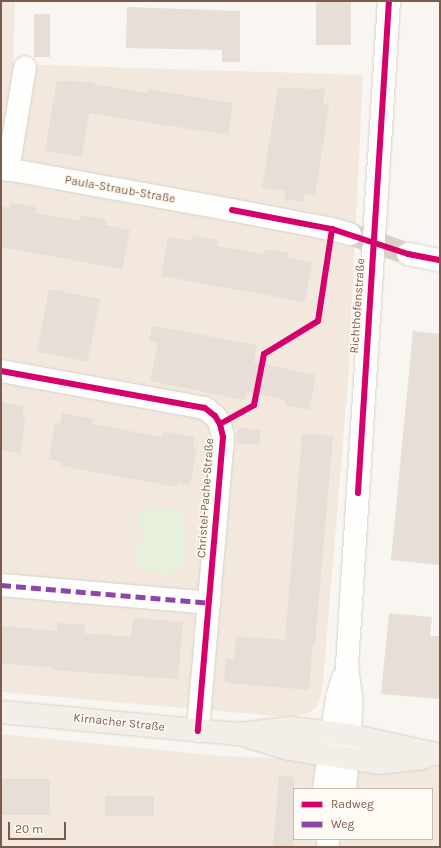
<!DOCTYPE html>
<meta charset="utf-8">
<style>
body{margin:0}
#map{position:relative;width:441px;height:848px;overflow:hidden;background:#f9f5f0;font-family:Karla,sans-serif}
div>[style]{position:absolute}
.residential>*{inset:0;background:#f2e8de}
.green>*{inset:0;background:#e7f0db}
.building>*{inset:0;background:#e6ded7;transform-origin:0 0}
.minor-tunnel>*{height:22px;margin-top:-11px;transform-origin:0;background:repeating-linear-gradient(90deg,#d9cfc7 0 22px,transparent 0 33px)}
.roads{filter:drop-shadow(0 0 1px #d7d1cb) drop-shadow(0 0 1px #d7d1cb)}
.minor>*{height:22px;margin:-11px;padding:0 11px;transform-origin:11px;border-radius:11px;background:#fefefd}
.major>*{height:22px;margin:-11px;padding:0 11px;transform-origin:11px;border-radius:11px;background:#f3eee8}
.quiet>*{height:5px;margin-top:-2.5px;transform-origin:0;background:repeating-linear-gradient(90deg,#8e44ad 0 10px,transparent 0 15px)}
.cycleway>*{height:6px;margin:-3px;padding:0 3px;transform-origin:3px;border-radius:3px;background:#d6006c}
span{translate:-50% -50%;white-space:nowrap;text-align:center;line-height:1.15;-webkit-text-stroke:3px #fffaf3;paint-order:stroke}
.street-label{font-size:12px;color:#7a5c4d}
.frame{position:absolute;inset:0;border:2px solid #7a5c4d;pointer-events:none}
.legend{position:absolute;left:293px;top:788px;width:140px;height:52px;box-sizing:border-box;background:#fffaf3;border:1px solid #cabbb1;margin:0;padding:5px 7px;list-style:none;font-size:12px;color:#7a5c4d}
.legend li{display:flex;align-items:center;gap:8px;height:20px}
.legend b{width:20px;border:1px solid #cabbb1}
.scale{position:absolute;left:8px;top:822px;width:58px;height:18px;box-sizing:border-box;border:2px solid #7a5c4d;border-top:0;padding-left:5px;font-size:12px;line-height:14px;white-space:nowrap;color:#7a5c4d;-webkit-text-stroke:3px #fffaf3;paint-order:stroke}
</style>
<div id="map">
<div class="residential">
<i style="clip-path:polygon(1px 1px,15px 1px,13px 64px,363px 75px,348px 383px,322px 692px,316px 708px,308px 713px,287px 717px,1px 692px)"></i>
<i style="clip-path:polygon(evenodd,1px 734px,220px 756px,378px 762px,440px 768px,440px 847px,1px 847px,1px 734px,294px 789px,432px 789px,432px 839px,294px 839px,294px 789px)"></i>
</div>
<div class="green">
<i style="clip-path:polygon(176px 506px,184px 513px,182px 525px,186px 537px,182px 566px,168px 576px,140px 569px,135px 557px,137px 547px,144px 536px,137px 518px,144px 509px,162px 509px)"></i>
</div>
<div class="building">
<i style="left:316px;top:1px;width:35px;height:44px"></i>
<i style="clip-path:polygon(127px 7px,240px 11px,240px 62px,222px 62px,222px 50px,126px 48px)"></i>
<i style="left:34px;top:14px;width:16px;height:43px"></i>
<i style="clip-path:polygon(57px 81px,94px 82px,94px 84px,148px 93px,148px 89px,233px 103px,228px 135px,89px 113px,82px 157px,45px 151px)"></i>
<i style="clip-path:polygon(278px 88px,325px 89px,323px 104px,329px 105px,315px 196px,304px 194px,303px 202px,284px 199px,285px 191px,262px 188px)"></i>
<i style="clip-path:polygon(11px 203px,36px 207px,35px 213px,80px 221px,81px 215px,107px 220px,105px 225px,130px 230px,122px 269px,1px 247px,1px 206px,10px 208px)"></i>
<i style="clip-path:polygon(193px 236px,218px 240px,217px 246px,263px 254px,264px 249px,289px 253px,288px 258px,312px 263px,305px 302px,161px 276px,168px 237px,192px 241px)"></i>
<i style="left:49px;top:289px;width:52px;height:64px;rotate:11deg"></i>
<i style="clip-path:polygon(152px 326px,257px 345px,254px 362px,316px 375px,309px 410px,285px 405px,286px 400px,246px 392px,244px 400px,150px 381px,158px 343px,149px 341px)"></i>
<i style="clip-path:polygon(413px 331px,440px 334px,440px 565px,391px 560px)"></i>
<i style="clip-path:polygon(1px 402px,24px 406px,22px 417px,26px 418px,20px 454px,1px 450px)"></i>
<i style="clip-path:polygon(62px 413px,93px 419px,92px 424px,162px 437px,163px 431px,194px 437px,193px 448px,197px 449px,190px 485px,177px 483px,177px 487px,122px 477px,61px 466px,61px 462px,49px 459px,55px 423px,60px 424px)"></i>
<i style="left:238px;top:428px;width:23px;height:15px;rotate:5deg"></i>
<i style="clip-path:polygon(302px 434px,333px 436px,315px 644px,313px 643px,309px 690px,230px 683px,230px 682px,224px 681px,226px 658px,234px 659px,236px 636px,285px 640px)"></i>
<i style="clip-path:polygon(389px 613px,432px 617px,430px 636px,440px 636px,440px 699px,381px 694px)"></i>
<i style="clip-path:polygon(133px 618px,183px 622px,178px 679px,54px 670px,54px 668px,1px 663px,1px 626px,57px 631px,58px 623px,85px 625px,84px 633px,131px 637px)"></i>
<i style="clip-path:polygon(279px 776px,294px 777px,294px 847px,273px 847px)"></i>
<i style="left:1px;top:779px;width:49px;height:36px"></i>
<i style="left:105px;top:796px;width:49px;height:20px"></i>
</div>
<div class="minor-tunnel">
<i style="left:350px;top:234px;width:61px;rotate:19deg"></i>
</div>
<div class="roads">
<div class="minor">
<i style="left:1px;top:168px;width:235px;rotate:10.3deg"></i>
<i style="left:232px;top:210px;width:102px;rotate:10.8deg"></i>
<i style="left:332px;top:229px;width:19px;rotate:16deg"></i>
<i style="left:8px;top:170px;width:104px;rotate:-80.6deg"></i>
<i style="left:408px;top:254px;width:33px;rotate:11deg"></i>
<i style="left:1px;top:371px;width:207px;rotate:10.3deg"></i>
<i style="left:205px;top:408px;width:13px;rotate:39deg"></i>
<i style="left:215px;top:416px;width:9px;rotate:58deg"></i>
<i style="left:220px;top:424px;width:13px;rotate:77deg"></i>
<i style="left:223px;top:437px;width:295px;rotate:94.9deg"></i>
<i style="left:1px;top:585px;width:209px;rotate:4.9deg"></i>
<i style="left:324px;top:789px;width:92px;rotate:-81.9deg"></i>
<i style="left:337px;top:698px;width:21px;rotate:-73deg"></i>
<i style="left:345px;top:789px;width:54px;rotate:-84.7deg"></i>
<i style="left:350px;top:735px;width:37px;rotate:-88deg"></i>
<i style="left:351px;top:698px;width:33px;rotate:-97deg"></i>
<i style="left:347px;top:665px;width:665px;rotate:-86.38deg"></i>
<i style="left:328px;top:847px;width:8px;rotate:-90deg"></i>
</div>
<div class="major">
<i style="left:1px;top:712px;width:238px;rotate:5.3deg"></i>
<i style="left:238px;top:734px;width:53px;rotate:-6.5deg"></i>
<i style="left:291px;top:728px;width:59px;rotate:6.8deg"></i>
<i style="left:350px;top:735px;width:92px;rotate:12.5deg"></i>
<i style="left:246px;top:736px;width:45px;rotate:16.8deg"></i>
<i style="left:289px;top:749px;width:91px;rotate:8.8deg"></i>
<i style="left:379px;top:763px;width:44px;rotate:-6.5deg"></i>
</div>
</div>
<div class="quiet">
<i style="left:1px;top:585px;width:209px;rotate:4.9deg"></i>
</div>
<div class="cycleway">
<i style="left:232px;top:210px;width:102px;rotate:10.8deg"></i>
<i style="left:332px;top:229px;width:80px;rotate:18.2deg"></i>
<i style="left:408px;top:254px;width:33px;rotate:11deg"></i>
<i style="left:1px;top:371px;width:207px;rotate:10.3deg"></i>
<i style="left:205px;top:408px;width:13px;rotate:39deg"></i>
<i style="left:215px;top:416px;width:9px;rotate:58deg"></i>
<i style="left:220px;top:424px;width:13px;rotate:77deg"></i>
<i style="left:223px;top:437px;width:295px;rotate:94.9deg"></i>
<i style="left:220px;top:424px;width:39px;rotate:-29deg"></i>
<i style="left:254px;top:405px;width:52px;rotate:-78.9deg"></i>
<i style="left:264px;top:354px;width:63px;rotate:-31.4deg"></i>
<i style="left:318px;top:321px;width:93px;rotate:-81.3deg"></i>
<i style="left:358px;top:493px;width:493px;rotate:-86.4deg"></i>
</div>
<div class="street-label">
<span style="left:120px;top:190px;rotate:10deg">Paula-Straub-Straße</span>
<span style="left:358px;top:306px;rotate:-86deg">Richthofenstraße</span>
<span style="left:206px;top:498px;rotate:-86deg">Christel-Pache-Straße</span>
<span style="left:119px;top:723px;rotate:6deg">Kirnacher Straße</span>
</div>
<div class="frame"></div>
<ul class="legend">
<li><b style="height:5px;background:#d6006c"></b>Radweg</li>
<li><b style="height:5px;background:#8e44ad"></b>Weg</li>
</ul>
<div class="scale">20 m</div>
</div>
